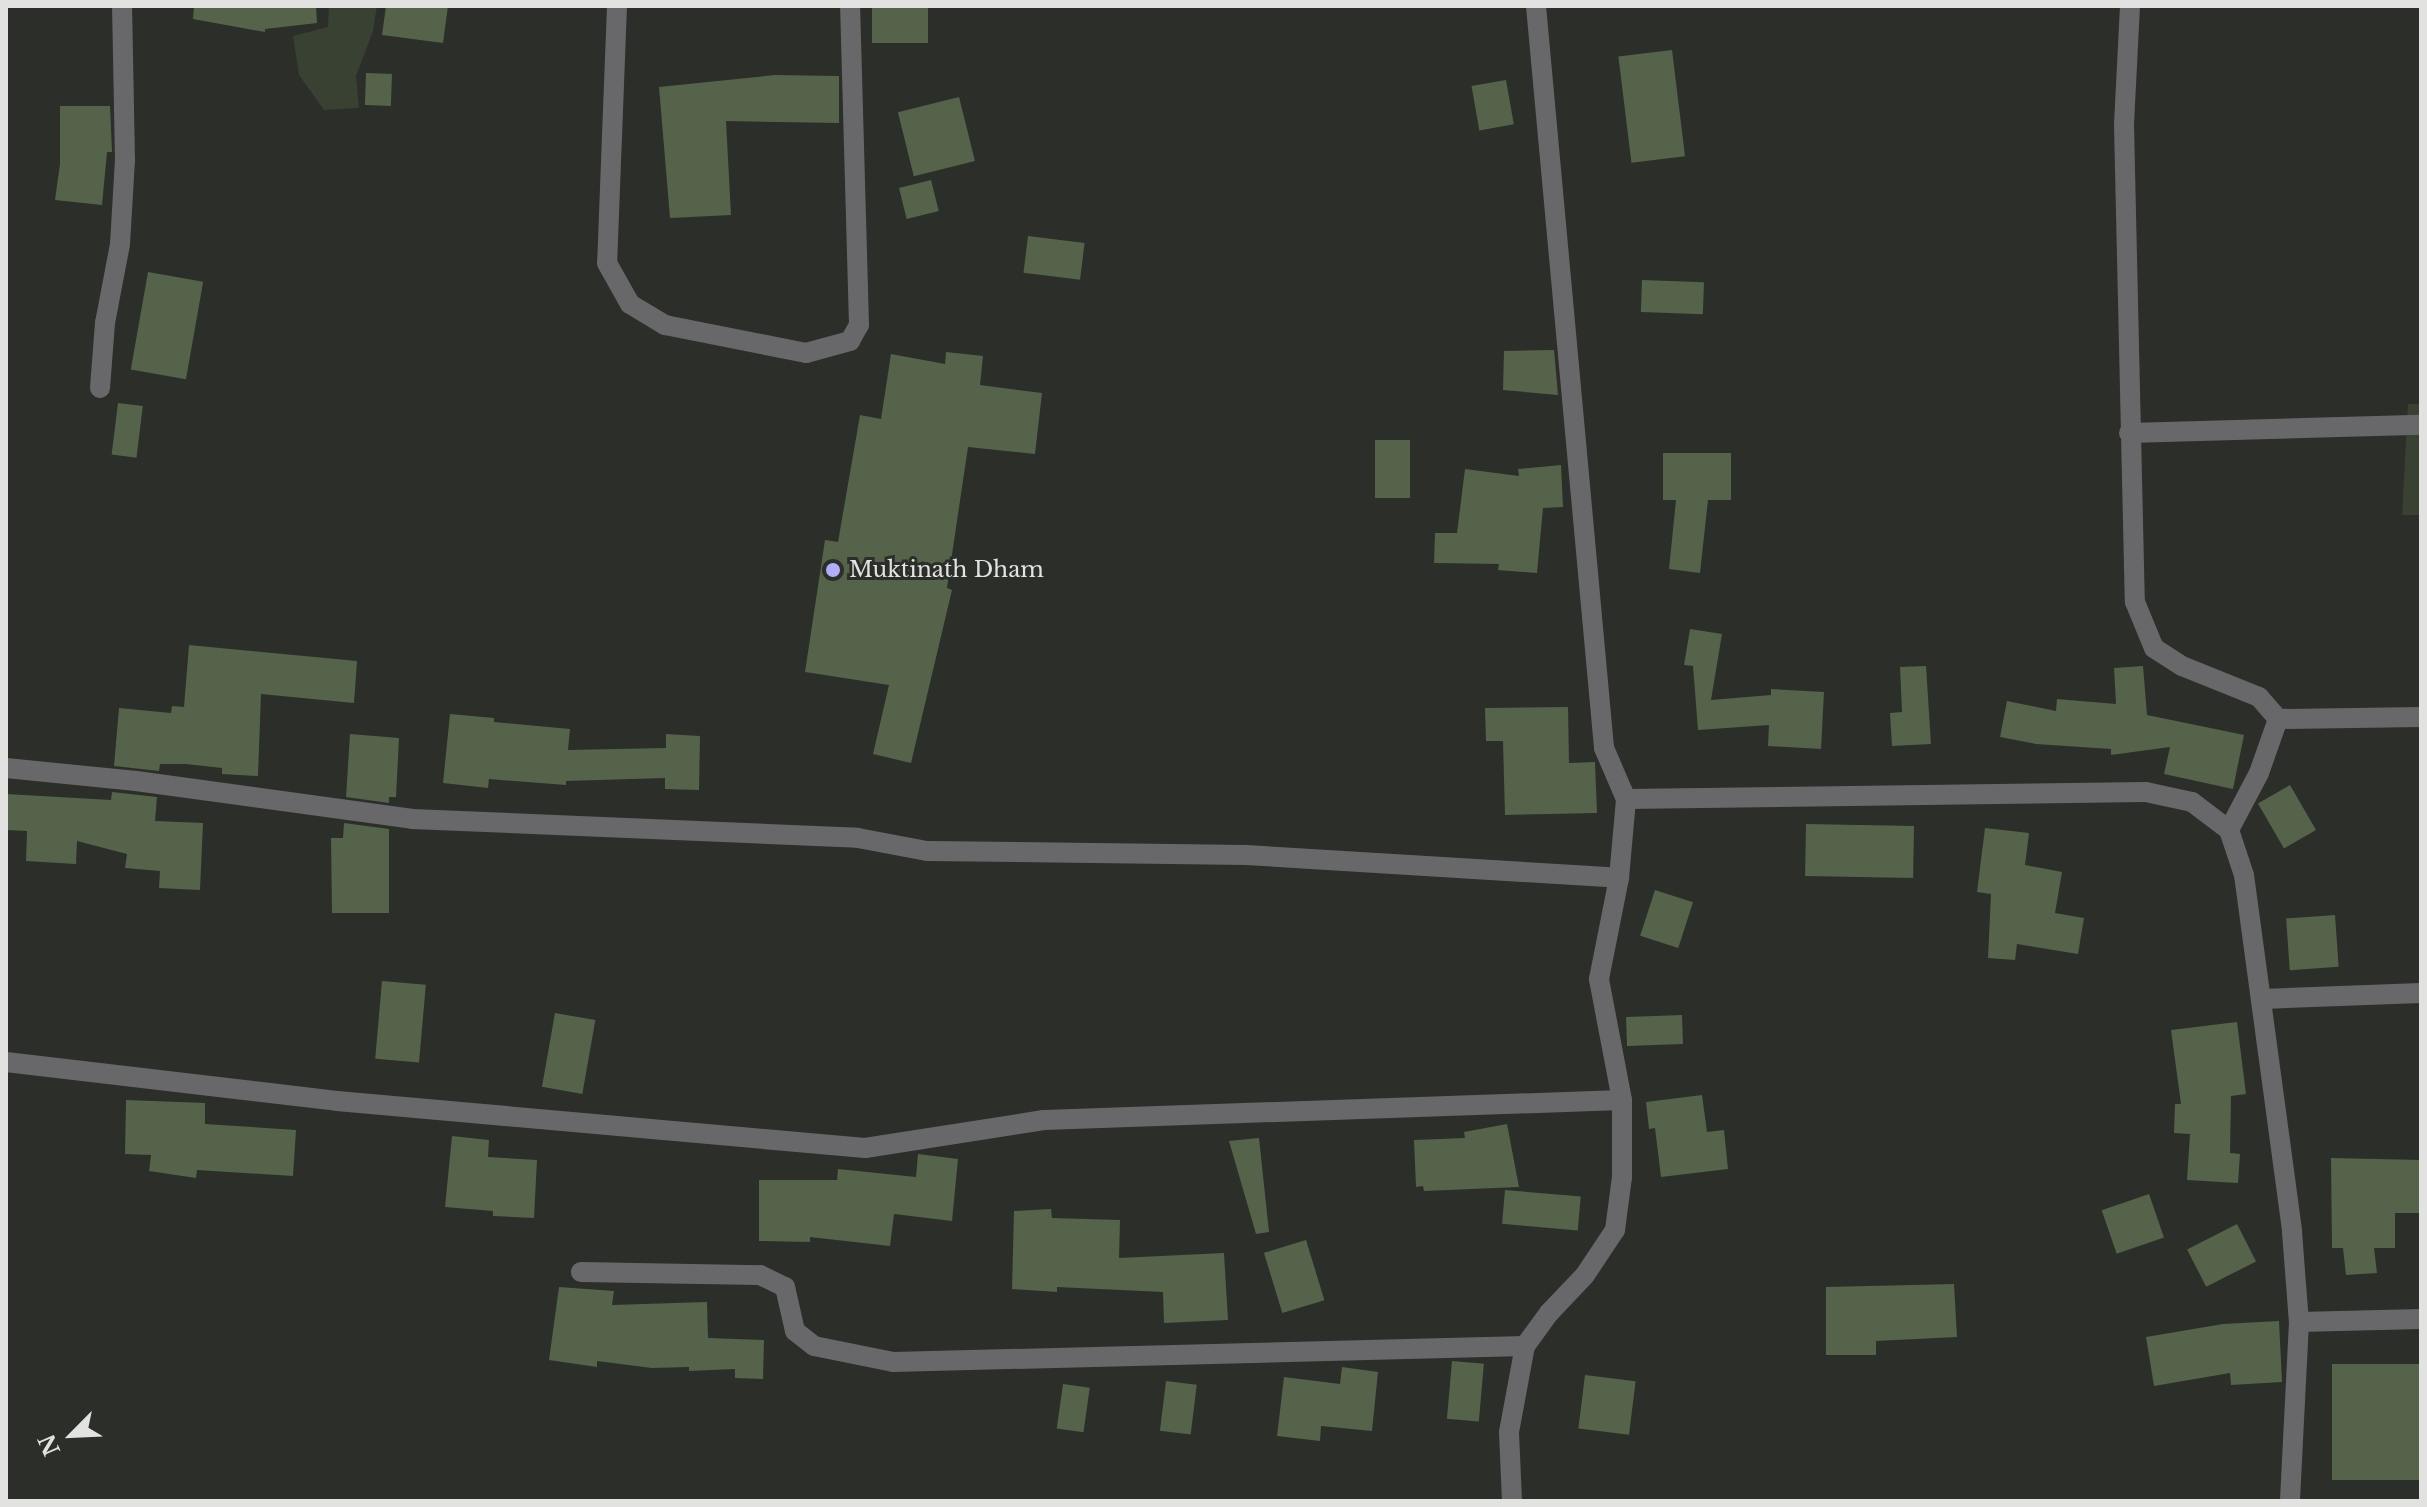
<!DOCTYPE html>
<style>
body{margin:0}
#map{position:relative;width:2427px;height:1507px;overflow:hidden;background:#2c2e2a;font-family:"Libre Baskerville",serif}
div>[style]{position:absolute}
.green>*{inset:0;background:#384132}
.building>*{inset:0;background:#54634a;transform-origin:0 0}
.street>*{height:20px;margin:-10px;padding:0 10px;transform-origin:10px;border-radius:10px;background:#68686b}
.dots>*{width:22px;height:22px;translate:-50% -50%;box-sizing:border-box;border:4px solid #2c2e2a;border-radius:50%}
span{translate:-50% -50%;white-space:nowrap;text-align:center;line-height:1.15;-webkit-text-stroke:6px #2c2e2a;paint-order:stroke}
.poi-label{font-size:22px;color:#e2e3e1}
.left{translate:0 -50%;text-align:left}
.frame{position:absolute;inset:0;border:8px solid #e2e3e1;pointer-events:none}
.north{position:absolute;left:32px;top:1395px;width:80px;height:80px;-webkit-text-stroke:6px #2c2e2a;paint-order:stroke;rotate:246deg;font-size:22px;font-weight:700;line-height:32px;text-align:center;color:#e2e3e1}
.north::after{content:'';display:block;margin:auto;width:28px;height:36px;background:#e2e3e1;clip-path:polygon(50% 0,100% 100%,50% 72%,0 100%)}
</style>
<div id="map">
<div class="green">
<i style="clip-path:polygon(329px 6px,377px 6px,373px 31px,356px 76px,359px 108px,324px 110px,299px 75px,293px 36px,328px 27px)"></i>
<i style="clip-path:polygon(2408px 404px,2421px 404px,2421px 515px,2402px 515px)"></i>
</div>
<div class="building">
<i style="clip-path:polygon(194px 6px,316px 6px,317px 23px,265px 29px,265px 32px,193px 19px)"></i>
<i style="clip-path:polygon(386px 6px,448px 6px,443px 43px,382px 35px)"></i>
<i style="left:872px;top:6px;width:56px;height:37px"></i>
<i style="left:1672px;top:50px;width:107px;height:54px;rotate:83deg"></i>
<i style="left:366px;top:73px;width:26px;height:32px;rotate:2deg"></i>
<i style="clip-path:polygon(775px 75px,839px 76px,839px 123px,726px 121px,731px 215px,670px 218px,659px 87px)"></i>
<i style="left:1506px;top:80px;width:45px;height:35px;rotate:80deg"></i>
<i style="left:959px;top:97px;width:66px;height:63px;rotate:76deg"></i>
<i style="clip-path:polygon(60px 106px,110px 106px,112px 152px,107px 152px,102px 205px,55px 200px,60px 164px)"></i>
<i style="left:931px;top:180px;width:32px;height:33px;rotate:76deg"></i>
<i style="left:1028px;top:236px;width:57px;height:37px;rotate:7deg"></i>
<i style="left:148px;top:272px;width:56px;height:99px;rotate:10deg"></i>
<i style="left:1642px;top:280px;width:62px;height:32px;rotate:2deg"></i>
<i style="clip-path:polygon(1554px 350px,1558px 395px,1503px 390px,1504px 351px)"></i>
<i style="clip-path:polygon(946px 352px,983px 356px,980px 385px,1042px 393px,1035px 454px,968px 447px,947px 588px,952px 590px,911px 763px,873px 754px,889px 685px,805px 672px,825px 540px,838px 542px,860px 415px,881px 419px,891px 354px,945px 364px)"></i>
<i style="left:118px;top:403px;width:25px;height:52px;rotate:7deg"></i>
<i style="left:1375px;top:440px;width:35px;height:58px"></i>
<i style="clip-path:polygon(1663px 453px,1731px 453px,1731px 500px,1708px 500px,1700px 573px,1669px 569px,1676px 500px,1663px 500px)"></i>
<i style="clip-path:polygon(1561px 465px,1563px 507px,1543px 508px,1537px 573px,1498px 570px,1499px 564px,1434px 563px,1435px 533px,1457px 533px,1465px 469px,1519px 476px,1518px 469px)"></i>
<i style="clip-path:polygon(1690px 629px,1722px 634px,1711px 700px,1771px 695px,1771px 689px,1824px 692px,1821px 749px,1768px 746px,1769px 725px,1698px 730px,1693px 666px,1684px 665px)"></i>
<i style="clip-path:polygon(189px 645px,357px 661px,354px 703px,261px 694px,258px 776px,222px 774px,222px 768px,186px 764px,160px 764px,159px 771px,114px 766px,119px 708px,171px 713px,172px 706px,184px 707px)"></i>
<i style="clip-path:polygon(1926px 666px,1931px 744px,1892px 746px,1890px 713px,1902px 712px,1900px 667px)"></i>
<i style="clip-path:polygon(2143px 666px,2147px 715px,2244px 735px,2233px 789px,2164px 774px,2170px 747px,2111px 755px,2111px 749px,2036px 744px,2000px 737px,2007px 701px,2056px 711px,2057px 699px,2116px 704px,2114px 668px)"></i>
<i style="clip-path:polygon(1568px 707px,1569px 763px,1595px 762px,1597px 813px,1505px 815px,1503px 741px,1486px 741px,1485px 708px)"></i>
<i style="clip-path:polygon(450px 714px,494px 718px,494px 722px,570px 729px,568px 750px,666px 748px,666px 734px,700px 736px,699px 790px,665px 789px,665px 778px,566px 781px,566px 785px,489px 779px,488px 788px,443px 783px)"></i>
<i style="clip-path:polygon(350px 734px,399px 738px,396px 797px,389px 797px,389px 803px,346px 797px)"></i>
<i style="left:2290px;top:785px;width:52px;height:37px;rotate:60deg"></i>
<i style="clip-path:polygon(112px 792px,157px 797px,155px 821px,203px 823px,200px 890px,159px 888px,160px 871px,125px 868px,127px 854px,77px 841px,76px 864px,26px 861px,27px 831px,6px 830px,6px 794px,111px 800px)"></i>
<i style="clip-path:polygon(344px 823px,389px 829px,389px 913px,332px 913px,331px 838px,343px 838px)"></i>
<i style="left:1914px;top:826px;width:52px;height:108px;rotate:91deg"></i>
<i style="clip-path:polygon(1985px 828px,2029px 833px,2025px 865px,2062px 872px,2055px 913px,2084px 918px,2078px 954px,2017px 944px,2015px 960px,1988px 958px,1991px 894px,1977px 892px)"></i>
<i style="left:1655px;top:890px;width:40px;height:48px;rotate:18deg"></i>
<i style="left:2335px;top:915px;width:52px;height:49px;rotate:86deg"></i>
<i style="left:382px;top:981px;width:44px;height:78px;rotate:5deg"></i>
<i style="left:555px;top:1013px;width:41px;height:75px;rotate:10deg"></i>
<i style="left:1682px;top:1015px;width:29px;height:56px;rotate:88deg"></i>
<i style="clip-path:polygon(2237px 1022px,2246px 1094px,2231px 1096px,2230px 1153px,2240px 1154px,2238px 1183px,2187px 1180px,2190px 1134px,2174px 1133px,2175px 1104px,2181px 1104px,2171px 1030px)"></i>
<i style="clip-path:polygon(1702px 1095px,1707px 1132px,1724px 1130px,1728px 1169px,1661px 1177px,1655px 1128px,1649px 1129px,1646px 1102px)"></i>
<i style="clip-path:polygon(126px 1100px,205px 1103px,205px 1124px,296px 1130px,293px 1176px,197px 1170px,196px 1178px,149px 1171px,151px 1155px,125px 1154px)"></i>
<i style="clip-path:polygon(1507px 1124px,1519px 1187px,1424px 1191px,1423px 1186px,1416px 1187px,1414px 1140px,1465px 1138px,1464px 1132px)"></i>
<i style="clip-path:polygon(452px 1136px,489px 1140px,488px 1157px,537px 1160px,534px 1218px,493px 1216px,493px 1211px,445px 1207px)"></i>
<i style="clip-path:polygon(1259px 1138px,1269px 1232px,1256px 1234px,1229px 1141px)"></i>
<i style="clip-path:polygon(918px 1154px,958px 1159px,952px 1221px,894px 1214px,890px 1246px,810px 1237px,810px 1242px,759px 1241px,759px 1180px,837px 1180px,838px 1169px,916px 1177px)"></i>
<i style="clip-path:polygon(2331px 1158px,2421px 1160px,2421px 1213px,2395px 1213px,2395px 1248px,2374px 1248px,2377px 1273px,2346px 1275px,2343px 1248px,2332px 1248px)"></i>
<i style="left:1505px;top:1190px;width:76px;height:34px;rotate:5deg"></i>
<i style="left:2149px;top:1194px;width:46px;height:50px;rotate:71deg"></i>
<i style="clip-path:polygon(1051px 1209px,1052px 1218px,1120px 1220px,1119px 1258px,1224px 1253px,1228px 1320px,1164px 1323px,1163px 1292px,1057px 1287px,1057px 1292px,1012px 1289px,1014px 1211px)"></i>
<i style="left:2237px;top:1224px;width:42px;height:56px;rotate:63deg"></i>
<i style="left:1306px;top:1240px;width:63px;height:44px;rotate:73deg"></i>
<i style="clip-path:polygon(1954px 1284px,1957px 1337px,1876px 1341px,1876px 1355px,1826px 1355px,1826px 1287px)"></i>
<i style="clip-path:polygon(559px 1287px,614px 1291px,612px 1305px,707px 1302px,708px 1338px,764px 1340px,763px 1379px,735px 1378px,735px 1369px,689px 1371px,689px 1367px,652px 1368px,597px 1361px,597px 1367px,549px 1360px)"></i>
<i style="clip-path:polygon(2279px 1321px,2282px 1382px,2231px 1385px,2230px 1373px,2154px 1386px,2146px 1337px,2223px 1324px)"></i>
<i style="left:1452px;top:1361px;width:32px;height:58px;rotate:5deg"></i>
<i style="left:2421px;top:1364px;width:116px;height:89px;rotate:90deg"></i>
<i style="clip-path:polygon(1342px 1367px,1378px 1372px,1372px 1431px,1321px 1426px,1320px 1441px,1277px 1436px,1284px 1377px,1340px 1384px)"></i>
<i style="left:1585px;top:1375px;width:51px;height:54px;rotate:7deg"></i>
<i style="left:1166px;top:1381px;width:31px;height:50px;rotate:7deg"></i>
<i style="left:1063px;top:1384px;width:27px;height:45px;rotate:8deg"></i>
</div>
<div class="street">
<i style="left:617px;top:6px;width:257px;rotate:92.2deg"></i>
<i style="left:607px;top:263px;width:47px;rotate:60.7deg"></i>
<i style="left:630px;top:304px;width:41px;rotate:31deg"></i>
<i style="left:665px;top:325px;width:144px;rotate:11.2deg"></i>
<i style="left:806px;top:353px;width:46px;rotate:-15.3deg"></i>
<i style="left:850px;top:341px;width:18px;rotate:-61deg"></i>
<i style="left:859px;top:325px;width:319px;rotate:-91.6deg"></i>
<i style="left:1536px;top:6px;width:745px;rotate:84.76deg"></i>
<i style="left:1604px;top:748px;width:56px;rotate:66.7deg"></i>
<i style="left:1626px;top:799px;width:520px;rotate:-0.77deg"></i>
<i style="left:2146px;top:792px;width:47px;rotate:12.3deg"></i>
<i style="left:2192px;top:802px;width:46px;rotate:37.1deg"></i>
<i style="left:2229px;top:830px;width:47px;rotate:71.6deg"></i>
<i style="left:2244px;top:875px;width:360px;rotate:82.3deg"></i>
<i style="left:2292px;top:1232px;width:90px;rotate:85.6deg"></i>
<i style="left:2299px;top:1322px;width:179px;rotate:92.9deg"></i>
<i style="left:2130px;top:6px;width:119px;rotate:92.9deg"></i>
<i style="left:2124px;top:125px;width:477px;rotate:88.7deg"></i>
<i style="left:2135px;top:602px;width:50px;rotate:67.6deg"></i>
<i style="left:2154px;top:648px;width:33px;rotate:33deg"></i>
<i style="left:2182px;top:666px;width:83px;rotate:21.9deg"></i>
<i style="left:2259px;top:697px;width:29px;rotate:49deg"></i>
<i style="left:2278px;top:719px;width:57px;rotate:109.4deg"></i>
<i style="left:2259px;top:773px;width:64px;rotate:117.8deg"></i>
<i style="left:100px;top:388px;width:65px;rotate:-85.6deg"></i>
<i style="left:105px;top:323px;width:80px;rotate:-79.2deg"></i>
<i style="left:120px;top:244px;width:84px;rotate:-86.6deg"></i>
<i style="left:125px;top:160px;width:154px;rotate:-91.1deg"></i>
<i style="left:2129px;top:433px;width:292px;rotate:-1.6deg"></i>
<i style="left:2278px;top:719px;width:143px;rotate:-0.8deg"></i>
<i style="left:6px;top:768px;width:131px;rotate:5.7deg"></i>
<i style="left:136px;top:781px;width:279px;rotate:7.8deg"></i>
<i style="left:412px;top:819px;width:446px;rotate:2.4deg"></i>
<i style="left:858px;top:838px;width:70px;rotate:10.7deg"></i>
<i style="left:927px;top:851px;width:319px;rotate:0.7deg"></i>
<i style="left:1246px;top:855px;width:374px;rotate:3.5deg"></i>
<i style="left:2263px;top:999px;width:158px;rotate:-2.2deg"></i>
<i style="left:6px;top:1062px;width:333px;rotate:6.7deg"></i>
<i style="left:337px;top:1101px;width:530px;rotate:5.09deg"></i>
<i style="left:865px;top:1148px;width:181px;rotate:-8.9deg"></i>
<i style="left:1044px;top:1120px;width:578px;rotate:-1.98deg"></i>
<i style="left:581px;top:1272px;width:179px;rotate:1deg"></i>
<i style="left:760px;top:1275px;width:28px;rotate:26deg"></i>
<i style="left:785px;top:1287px;width:45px;rotate:77.2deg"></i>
<i style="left:795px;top:1331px;width:24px;rotate:38deg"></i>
<i style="left:814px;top:1346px;width:81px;rotate:11.4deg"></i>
<i style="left:893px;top:1362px;width:632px;rotate:-1.45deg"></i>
<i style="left:2299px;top:1322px;width:122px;rotate:-1.4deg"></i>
<i style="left:1512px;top:1501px;width:69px;rotate:-92.5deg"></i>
<i style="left:1509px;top:1432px;width:87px;rotate:-79.5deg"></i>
<i style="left:1525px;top:1346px;width:41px;rotate:-54deg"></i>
<i style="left:1549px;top:1313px;width:52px;rotate:-46.5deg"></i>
<i style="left:1585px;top:1275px;width:54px;rotate:-56.3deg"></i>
<i style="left:1615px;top:1230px;width:53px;rotate:-82.5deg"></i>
<i style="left:1622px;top:1177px;width:77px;rotate:-90deg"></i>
<i style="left:1622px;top:1100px;width:123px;rotate:-100.8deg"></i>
<i style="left:1599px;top:979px;width:103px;rotate:-78.8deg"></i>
<i style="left:1619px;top:878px;width:79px;rotate:-84.9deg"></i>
</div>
<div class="dots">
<i style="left:833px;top:570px;background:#b0aefa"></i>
</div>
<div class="poi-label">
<span class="left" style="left:849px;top:570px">Muktinath Dham</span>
</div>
<div class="frame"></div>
<div class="north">N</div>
</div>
